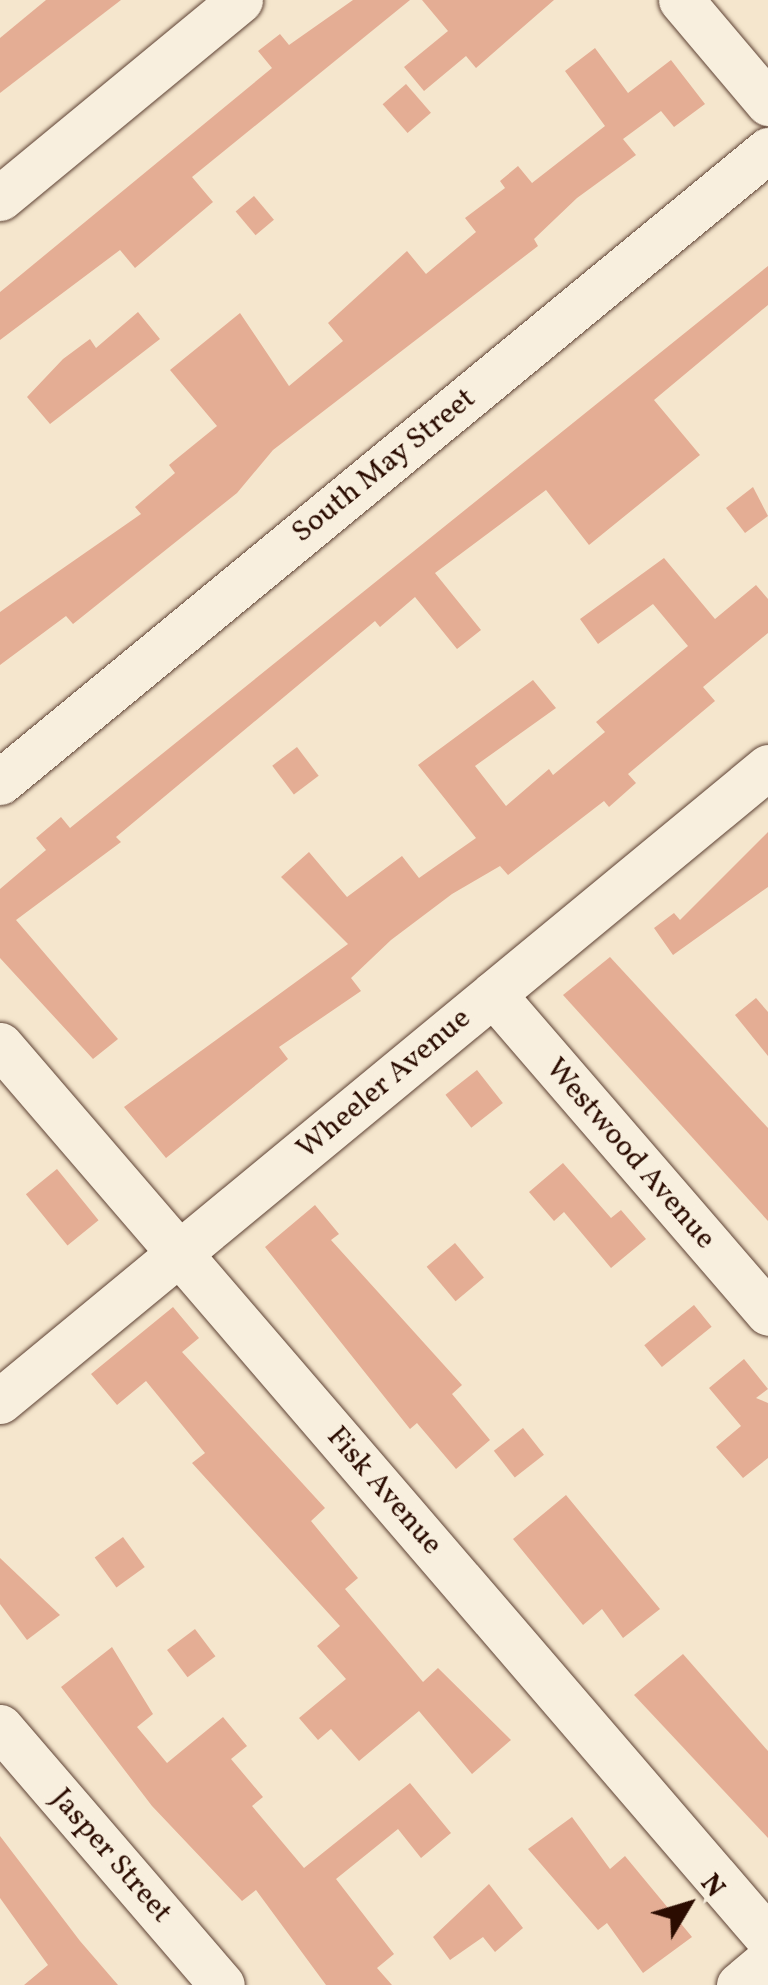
<!DOCTYPE html>
<style>
body{margin:0}
#map{position:relative;width:768px;height:1985px;overflow:hidden;background:#f5e6cd;font-family:Vollkorn,serif}
div>[style]{position:absolute}
.building>*{inset:0;background:#e4ad94;transform-origin:0 0}
.roads{filter:drop-shadow(0 0 2px #5e4234) drop-shadow(0 0 2px #5e4234)}
.minor>*{height:45px;margin:-22.5px;padding:0 22.5px;transform-origin:22.5px;border-radius:22.5px;background:#f8efde}
span{translate:-50% -50%;white-space:nowrap;text-align:center;line-height:1.15;-webkit-text-stroke:10px #f8efde;paint-order:stroke}
.street-label{font-size:30px;color:#2b0c01}
.north{position:absolute;left:638px;top:1855px;width:100px;height:100px;-webkit-text-stroke:8px #f8efde;paint-order:stroke;rotate:52deg;font-size:28px;font-weight:700;line-height:40px;text-align:center;color:#2b0c01}
.north::after{content:'';display:block;margin:auto;width:35px;height:45px;background:#2b0c01;clip-path:polygon(50% 0,100% 100%,50% 72%,0 100%)}
</style>
<div id="map">
<div class="building">
<i style="clip-path:polygon(46px 0,121px 0,0 93px,0 38px)"></i>
<i style="clip-path:polygon(353px 0,410px 0,192px 177px,213px 202px,135px 268px,120px 250px,0 340px,0 292px,272px 68px,258px 51px,280px 34px,289px 45px)"></i>
<i style="clip-path:polygon(422px 0,554px 0,476px 68px,466px 56px,424px 91px,404px 67px,448px 31px)"></i>
<i style="clip-path:polygon(595px 48px,628px 93px,671px 60px,705px 104px,674px 127px,661px 111px,623px 139px,636px 155px,577px 198px,534px 239px,538px 246px,273px 450px,237px 493px,73px 624px,66px 616px,0 665px,0 612px,141px 514px,135px 507px,175px 473px,169px 465px,217px 426px,170px 370px,240px 313px,289px 386px,343px 341px,328px 323px,407px 251px,426px 274px,476px 232px,465px 218px,505px 188px,500px 181px,518px 166px,532px 183px,605px 126px,565px 71px)"></i>
<i style="left:406px;top:84px;width:38px;height:31px;rotate:49deg"></i>
<i style="left:254px;top:196px;width:31px;height:24px;rotate:50deg"></i>
<i style="clip-path:polygon(768px 266px,768px 305px,654px 400px,700px 455px,589px 545px,546px 490px,435px 573px,481px 630px,457px 649px,415px 597px,380px 627px,375px 621px,116px 837px,121px 842px,16px 920px,118px 1039px,93px 1059px,0 958px,0 889px,46px 850px,36px 838px,61px 817px,70px 828px)"></i>
<i style="clip-path:polygon(138px 312px,160px 339px,50px 424px,27px 397px,63px 359px,90px 339px,96px 348px)"></i>
<i style="clip-path:polygon(753px 487px,768px 516px,745px 533px,726px 508px)"></i>
<i style="clip-path:polygon(664px 558px,715px 619px,756px 585px,768px 599px,768px 633px,703px 687px,715px 701px,628px 774px,636px 783px,609px 807px,604px 801px,508px 875px,500px 866px,452px 894px,391px 940px,351px 978px,361px 991px,279px 1047px,288px 1059px,166px 1158px,124px 1107px,348px 944px,281px 877px,309px 852px,347px 897px,402px 856px,419px 878px,476px 838px,418px 765px,533px 680px,556px 708px,475px 766px,506px 806px,549px 769px,553px 775px,605px 732px,596px 722px,688px 646px,653px 604px,598px 644px,580px 619px)"></i>
<i style="left:297px;top:747px;width:36px;height:31px;rotate:53deg"></i>
<i style="clip-path:polygon(768px 832px,768px 887px,673px 955px,654px 928px,674px 913px,680px 920px)"></i>
<i style="clip-path:polygon(610px 957px,768px 1128px,768px 1221px,563px 995px)"></i>
<i style="clip-path:polygon(756px 998px,768px 1012px,768px 1056px,735px 1015px)"></i>
<i style="left:477px;top:1070px;width:42px;height:40px;rotate:52deg"></i>
<i style="clip-path:polygon(563px 1163px,611px 1218px,621px 1210px,646px 1239px,611px 1268px,564px 1212px,554px 1221px,529px 1192px)"></i>
<i style="left:57px;top:1169px;width:66px;height:40px;rotate:51deg"></i>
<i style="clip-path:polygon(315px 1205px,339px 1234px,331px 1240px,462px 1385px,452px 1394px,490px 1440px,456px 1469px,417px 1423px,410px 1429px,265px 1247px)"></i>
<i style="left:455px;top:1243px;width:45px;height:37px;rotate:50deg"></i>
<i style="left:694px;top:1305px;width:28px;height:64px;rotate:51deg"></i>
<i style="clip-path:polygon(173px 1307px,199px 1338px,182px 1352px,325px 1508px,311px 1521px,358px 1578px,345px 1589px,423px 1682px,438px 1668px,511px 1740px,472px 1774px,419px 1711px,359px 1761px,331px 1729px,318px 1740px,299px 1718px,346px 1679px,317px 1646px,340px 1626px,192px 1463px,205px 1453px,146px 1381px,117px 1405px,91px 1374px)"></i>
<i style="clip-path:polygon(744px 1359px,768px 1389px,756px 1398px,768px 1403px,768px 1458px,743px 1478px,716px 1447px,741px 1426px,709px 1388px)"></i>
<i style="left:523px;top:1428px;width:34px;height:37px;rotate:52deg"></i>
<i style="clip-path:polygon(566px 1495px,660px 1609px,623px 1638px,602px 1609px,583px 1625px,513px 1539px)"></i>
<i style="left:123px;top:1537px;width:37px;height:35px;rotate:54deg"></i>
<i style="clip-path:polygon(0 1558px,60px 1615px,27px 1640px,0 1604px)"></i>
<i style="left:195px;top:1629px;width:34px;height:35px;rotate:53deg"></i>
<i style="clip-path:polygon(112px 1647px,153px 1714px,137px 1727px,167px 1763px,223px 1717px,247px 1746px,231px 1759px,263px 1797px,252px 1806px,304px 1868px,410px 1783px,451px 1833px,421px 1858px,398px 1829px,336px 1879px,394px 1954px,377px 1968px,392px 1985px,326px 1985px,256px 1890px,242px 1901px,152px 1806px,61px 1687px)"></i>
<i style="clip-path:polygon(683px 1654px,768px 1751px,768px 1838px,634px 1695px)"></i>
<i style="clip-path:polygon(572px 1817px,610px 1869px,625px 1856px,692px 1937px,643px 1973px,607px 1923px,598px 1930px,528px 1849px)"></i>
<i style="clip-path:polygon(0 1836px,80px 1941px,118px 1985px,24px 1985px,48px 1965px,0 1898px)"></i>
<i style="clip-path:polygon(489px 1884px,523px 1928px,495px 1952px,483px 1937px,450px 1960px,433px 1937px)"></i>
</div>
<div class="roads">
<div class="minor">
<i style="left:681px;top:0;width:135px;rotate:49.8deg"></i>
<i style="left:0;top:198px;width:311px;rotate:-39.5deg"></i>
<i style="left:0;top:782px;width:995px;rotate:-39.45deg"></i>
<i style="left:493px;top:994px;width:421px;rotate:49.2deg"></i>
<i style="left:0;top:1045px;width:1178px;rotate:49.3deg"></i>
<i style="left:0;top:1401px;width:996px;rotate:-39.54deg"></i>
<i style="left:0;top:1727px;width:340px;rotate:49.3deg"></i>
<i style="left:739px;top:1985px;width:38px;rotate:-40deg"></i>
</div>
</div>
<div class="street-label">
<span style="left:384px;top:466px;rotate:-39deg">South May Street</span>
<span style="left:384px;top:1084px;rotate:-40deg">Wheeler Avenue</span>
<span style="left:630px;top:1154px;rotate:49deg">Westwood Avenue</span>
<span style="left:384px;top:1491px;rotate:49deg">Fisk Avenue</span>
<span style="left:111px;top:1856px;rotate:49deg">Jasper Street</span>
</div>
<div class="north">N</div>
</div>
